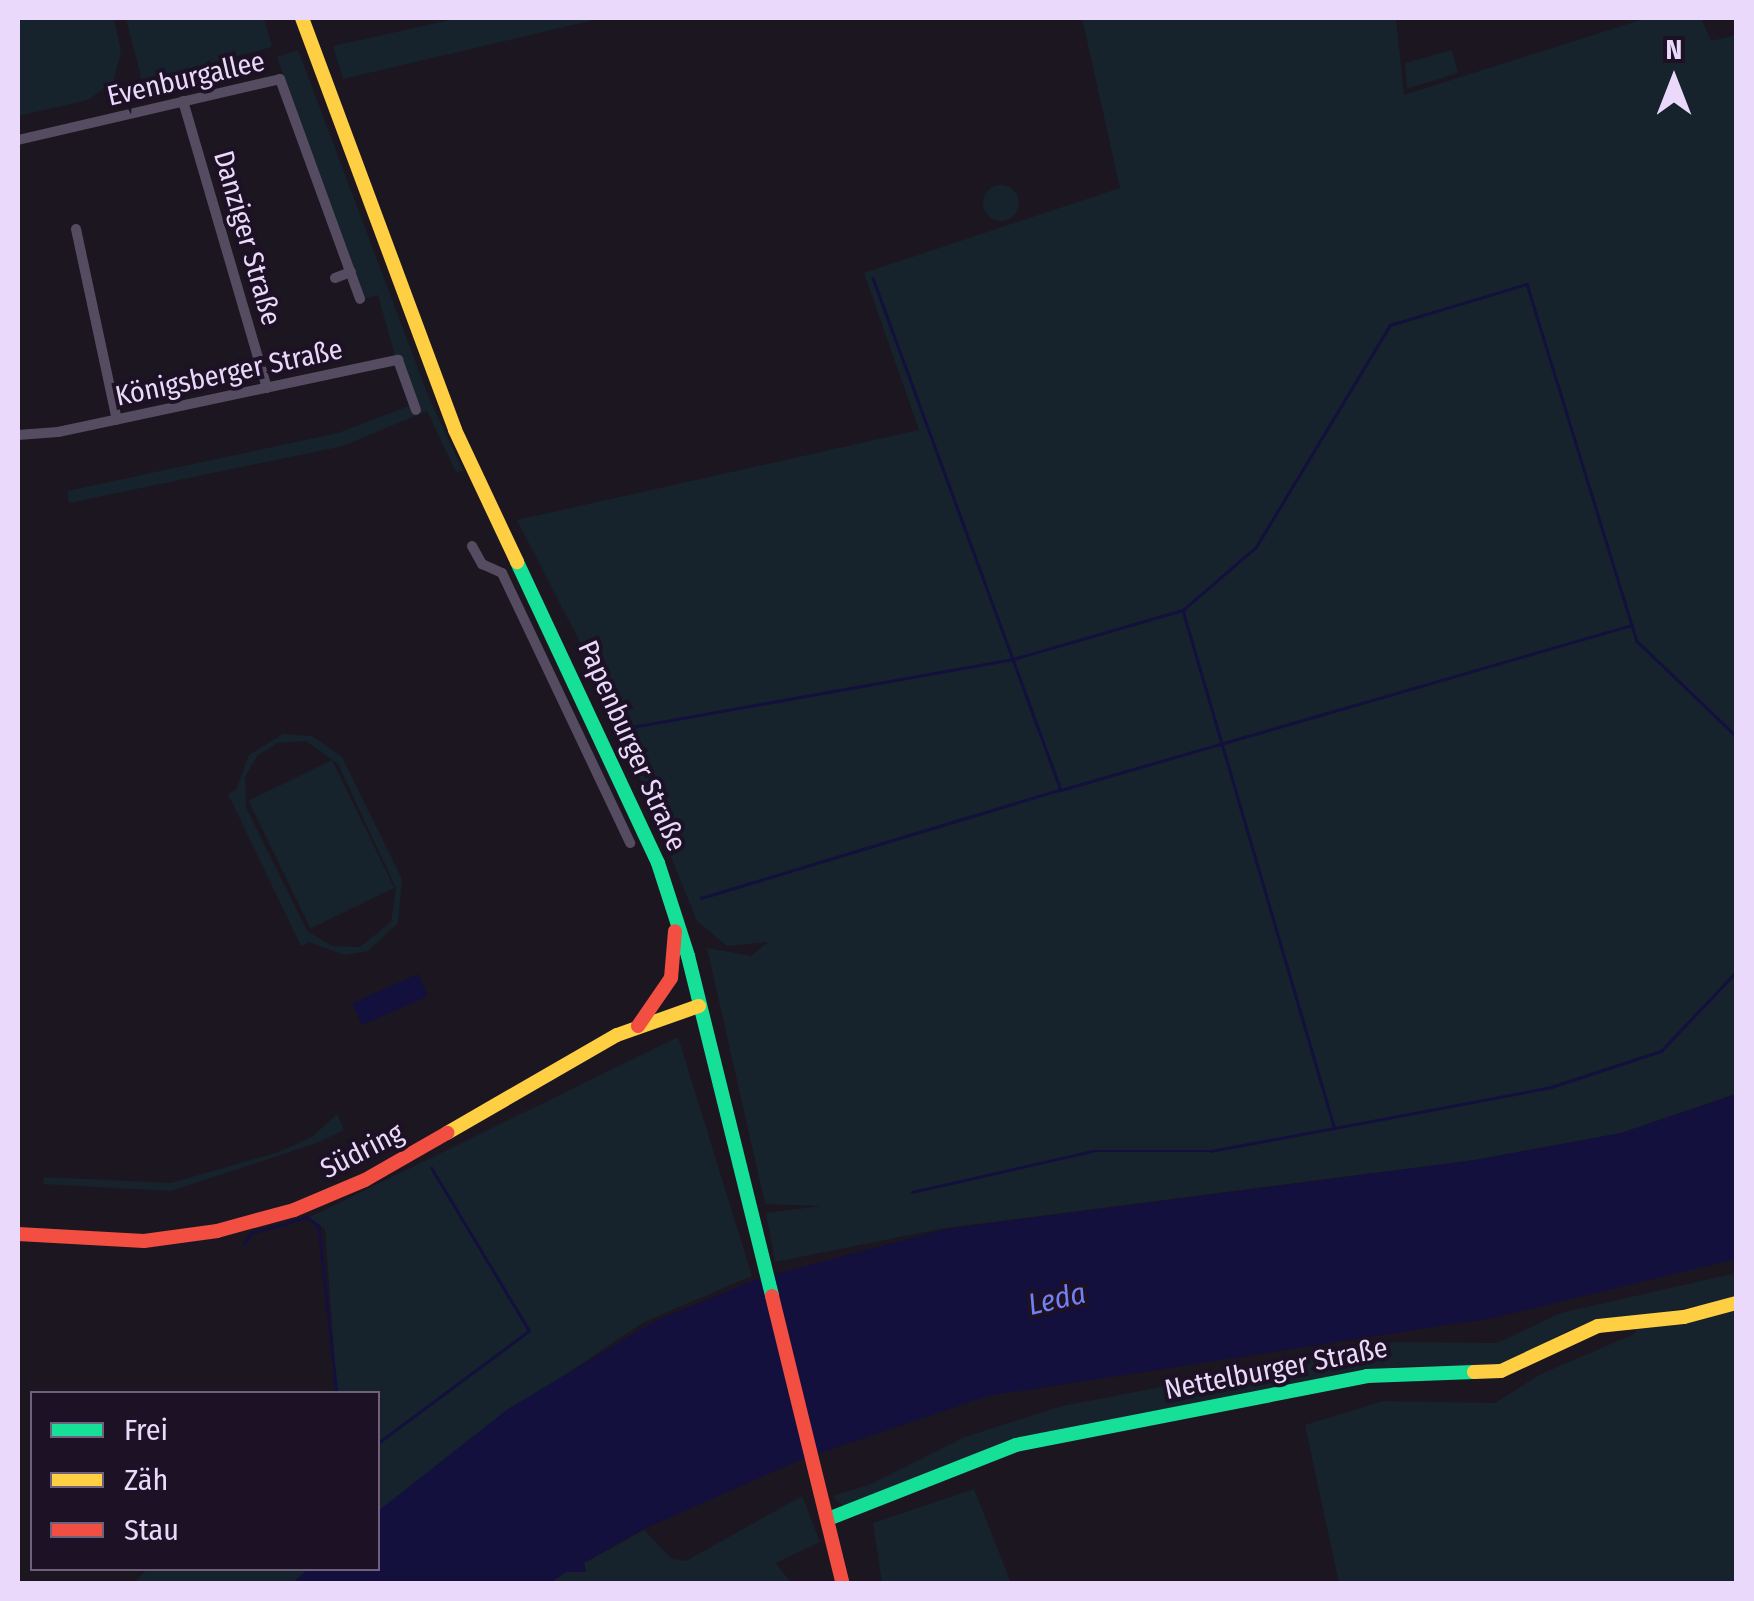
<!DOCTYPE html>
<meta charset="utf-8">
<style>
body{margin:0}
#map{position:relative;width:1754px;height:1601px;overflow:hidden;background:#1c1620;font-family:"Fira Sans Condensed",sans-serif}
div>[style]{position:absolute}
.green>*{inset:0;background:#16232c;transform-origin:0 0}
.round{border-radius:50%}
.water>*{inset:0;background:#13103d;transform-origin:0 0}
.stream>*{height:2.5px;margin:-1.25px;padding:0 1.25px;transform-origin:1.25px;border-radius:1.25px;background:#13103d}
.street>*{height:10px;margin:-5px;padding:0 5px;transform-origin:5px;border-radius:5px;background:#564c61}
.fast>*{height:14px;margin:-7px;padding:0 7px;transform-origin:7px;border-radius:7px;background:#16e098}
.slow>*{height:14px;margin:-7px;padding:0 7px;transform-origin:7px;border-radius:7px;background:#ffcf43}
.jam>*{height:14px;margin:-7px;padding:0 7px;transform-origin:7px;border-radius:7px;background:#f24e42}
span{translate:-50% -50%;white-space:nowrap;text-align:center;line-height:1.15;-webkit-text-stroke:8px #1d1125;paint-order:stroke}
.street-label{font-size:28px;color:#ebd9fb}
.water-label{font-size:30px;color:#7180f2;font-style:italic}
.frame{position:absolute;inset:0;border:20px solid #ebd9fb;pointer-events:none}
.legend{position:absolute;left:30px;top:1391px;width:350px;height:180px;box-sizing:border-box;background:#1d1125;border:2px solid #6f617b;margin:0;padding:12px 18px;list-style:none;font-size:30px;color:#ebd9fb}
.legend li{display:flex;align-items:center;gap:20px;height:50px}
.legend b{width:50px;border:2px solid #6f617b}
.north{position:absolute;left:1624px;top:30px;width:100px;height:100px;-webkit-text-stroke:8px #1d1125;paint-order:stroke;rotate:0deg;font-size:28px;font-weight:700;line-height:40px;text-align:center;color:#ebd9fb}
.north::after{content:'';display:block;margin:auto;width:35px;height:45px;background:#ebd9fb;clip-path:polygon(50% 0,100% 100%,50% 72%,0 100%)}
</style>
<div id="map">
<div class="green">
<i style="clip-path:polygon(18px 18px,114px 18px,121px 52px,113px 82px,88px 100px,18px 116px)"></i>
<i style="clip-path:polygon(126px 18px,264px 18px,272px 47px,142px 81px)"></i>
<i style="clip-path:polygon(459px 18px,602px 18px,343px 79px,333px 46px)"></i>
<i style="clip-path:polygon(1082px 18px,1396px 18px,1404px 95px,1647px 18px,1701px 18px,1711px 41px,1736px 35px,1736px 1094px,1621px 1133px,1475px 1160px,945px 1228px,775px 1262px,766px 1213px,821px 1206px,765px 1204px,707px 948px,751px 956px,768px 942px,727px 946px,697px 921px,599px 679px,517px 520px,919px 430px,864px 273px,1120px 188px)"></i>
<i style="clip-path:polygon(298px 50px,428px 395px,463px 471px,456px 472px,427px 411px,343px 446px,69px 503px,67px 491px,338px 433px,409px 406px,378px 295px,361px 299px,277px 57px)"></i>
<i style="clip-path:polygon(1452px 50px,1458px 73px,1407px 89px,1405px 63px)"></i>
<i class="round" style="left:983px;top:185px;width:36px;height:36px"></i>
<i style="clip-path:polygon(evenodd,283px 734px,312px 736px,342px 757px,402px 879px,398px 923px,368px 951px,344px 955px,309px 942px,301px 946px,228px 794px,236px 790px,249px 755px,283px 734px,306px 741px,338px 764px,396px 888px,391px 922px,360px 947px,332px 946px,307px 931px,246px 807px,245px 777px,257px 756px,277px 743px,306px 741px)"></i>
<i style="left:332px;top:760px;width:142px;height:93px;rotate:64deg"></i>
<i style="clip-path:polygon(678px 1037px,752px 1276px,644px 1322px,533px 1396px,378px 1516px,378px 1394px,337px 1393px,325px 1229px,308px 1218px)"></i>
<i style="clip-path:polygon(337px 1114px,344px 1130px,317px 1143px,171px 1191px,43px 1184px,44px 1177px,171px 1183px,279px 1152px,313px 1136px)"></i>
<i style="clip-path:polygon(1736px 1273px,1736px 1299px,1569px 1330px,1499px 1368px,1403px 1366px,1124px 1417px,843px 1506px,832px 1496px,869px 1485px,965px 1437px,1062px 1406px,1395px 1342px,1497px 1343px,1561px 1313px)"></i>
<i style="clip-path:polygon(1736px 1305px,1736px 1583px,1339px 1583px,1305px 1425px,1383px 1401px,1495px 1403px,1539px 1375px,1634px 1334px,1638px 1327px)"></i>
<i style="clip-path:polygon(974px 1489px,1011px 1583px,882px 1583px,873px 1523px)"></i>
<i style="clip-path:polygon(802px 1496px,820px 1542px,776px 1563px,791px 1583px,550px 1583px,566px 1572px,586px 1572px,584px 1563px,644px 1530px,672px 1559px,686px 1561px)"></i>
<i style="clip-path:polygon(147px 1569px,316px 1569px,300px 1583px,133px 1584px)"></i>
</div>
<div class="water">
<i style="left:418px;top:974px;width:24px;height:72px;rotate:66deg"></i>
<i style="clip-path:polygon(1736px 1094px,1736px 1259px,1493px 1318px,988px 1396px,802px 1459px,644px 1529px,584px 1563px,586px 1572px,566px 1572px,550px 1583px,291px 1584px,308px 1569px,378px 1568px,378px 1511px,508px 1409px,653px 1322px,757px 1279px,946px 1229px,1475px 1160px,1621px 1133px)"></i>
</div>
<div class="stream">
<i style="left:873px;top:278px;width:545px;rotate:69.84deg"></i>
<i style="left:1061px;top:790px;width:594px;rotate:-16.12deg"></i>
<i style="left:1632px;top:625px;width:17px;rotate:73deg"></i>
<i style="left:1637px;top:641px;width:137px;rotate:43.8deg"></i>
<i style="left:632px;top:727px;width:387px;rotate:-10.1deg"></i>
<i style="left:1013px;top:659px;width:177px;rotate:-16.1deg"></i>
<i style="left:1183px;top:610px;width:96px;rotate:-40.8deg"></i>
<i style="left:1256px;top:547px;width:259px;rotate:-58.9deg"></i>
<i style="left:1390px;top:325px;width:143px;rotate:-16.7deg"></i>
<i style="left:1527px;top:284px;width:357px;rotate:72.9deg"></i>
<i style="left:701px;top:898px;width:374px;rotate:-16.8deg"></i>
<i style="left:1335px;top:1128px;width:220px;rotate:-10.7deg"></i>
<i style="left:1551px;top:1087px;width:116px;rotate:-18.1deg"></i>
<i style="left:1661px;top:1051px;width:109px;rotate:-46.5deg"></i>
<i style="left:912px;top:1192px;width:185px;rotate:-12.8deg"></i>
<i style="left:1092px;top:1151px;width:119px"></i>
<i style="left:1211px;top:1151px;width:125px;rotate:-10.6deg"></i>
<i style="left:1334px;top:1128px;width:538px;rotate:-106.31deg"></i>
<i style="left:244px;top:1244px;width:13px;rotate:-58deg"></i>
<i style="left:251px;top:1233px;width:58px;rotate:-15.9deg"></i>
<i style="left:307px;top:1217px;width:15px;rotate:37deg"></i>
<i style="left:319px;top:1226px;width:169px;rotate:83.9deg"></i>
<i style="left:378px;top:1443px;width:188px;rotate:-36.6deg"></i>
<i style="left:529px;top:1331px;width:190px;rotate:-121deg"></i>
</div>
<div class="street">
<i style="left:183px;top:101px;width:299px;rotate:73.7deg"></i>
<i style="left:18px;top:140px;width:269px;rotate:-13.1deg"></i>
<i style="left:280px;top:79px;width:234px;rotate:70deg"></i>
<i style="left:76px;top:229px;width:195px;rotate:77.9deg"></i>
<i style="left:335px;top:278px;width:17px;rotate:-21deg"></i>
<i style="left:18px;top:435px;width:40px;rotate:-4.3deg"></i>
<i style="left:58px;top:432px;width:348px;rotate:-12deg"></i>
<i style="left:398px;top:360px;width:53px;rotate:70.2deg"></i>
<i style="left:472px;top:546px;width:21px;rotate:61deg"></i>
<i style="left:482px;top:564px;width:22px;rotate:24deg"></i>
<i style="left:502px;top:573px;width:299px;rotate:64.6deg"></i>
</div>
<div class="fast">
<i style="left:517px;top:562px;width:332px;rotate:64.9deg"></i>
<i style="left:658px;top:863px;width:98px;rotate:72.1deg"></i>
<i style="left:688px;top:956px;width:350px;rotate:76.1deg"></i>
<i style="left:828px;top:1519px;width:202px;rotate:-21.5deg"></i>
<i style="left:1016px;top:1445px;width:358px;rotate:-11.1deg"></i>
<i style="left:1367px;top:1376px;width:107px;rotate:-2.1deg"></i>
</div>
<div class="slow">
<i style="left:302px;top:18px;width:439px;rotate:69.6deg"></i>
<i style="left:455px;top:430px;width:146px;rotate:64.8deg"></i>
<i style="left:447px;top:1133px;width:196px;rotate:-30deg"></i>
<i style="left:617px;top:1035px;width:87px;rotate:-19.5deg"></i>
<i style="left:1474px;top:1372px;width:27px;rotate:-2deg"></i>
<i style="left:1501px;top:1371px;width:107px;rotate:-24.9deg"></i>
<i style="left:1598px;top:1326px;width:86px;rotate:-6deg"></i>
<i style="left:1684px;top:1317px;width:54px;rotate:-15.1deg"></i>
</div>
<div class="jam">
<i style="left:638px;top:1026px;width:58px;rotate:-55.5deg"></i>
<i style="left:671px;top:978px;width:47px;rotate:-85.1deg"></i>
<i style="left:18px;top:1234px;width:126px;rotate:3.2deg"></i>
<i style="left:144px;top:1241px;width:74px;rotate:-7.8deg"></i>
<i style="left:217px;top:1231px;width:80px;rotate:-15.3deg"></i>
<i style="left:294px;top:1210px;width:77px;rotate:-22.9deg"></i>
<i style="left:365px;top:1180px;width:95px;rotate:-29.8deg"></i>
<i style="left:772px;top:1296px;width:297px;rotate:76.2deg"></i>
</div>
<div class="street-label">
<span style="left:186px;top:79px;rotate:-13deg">Evenburgallee</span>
<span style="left:247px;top:238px;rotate:74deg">Danziger Straße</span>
<span style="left:229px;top:373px;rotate:-12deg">Königsberger Straße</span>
<span style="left:632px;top:746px;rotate:66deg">Papenburger Straße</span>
<span style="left:362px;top:1151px;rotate:-27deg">Südring</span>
<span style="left:1276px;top:1369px;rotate:-11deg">Nettelburger Straße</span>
</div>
<div class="water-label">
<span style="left:1057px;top:1299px;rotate:-13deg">Leda</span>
</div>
<div class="frame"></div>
<ul class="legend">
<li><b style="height:12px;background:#16e098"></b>Frei</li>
<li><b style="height:12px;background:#ffcf43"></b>Zäh</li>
<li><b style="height:12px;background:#f24e42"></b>Stau</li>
</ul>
<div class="north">N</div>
</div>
